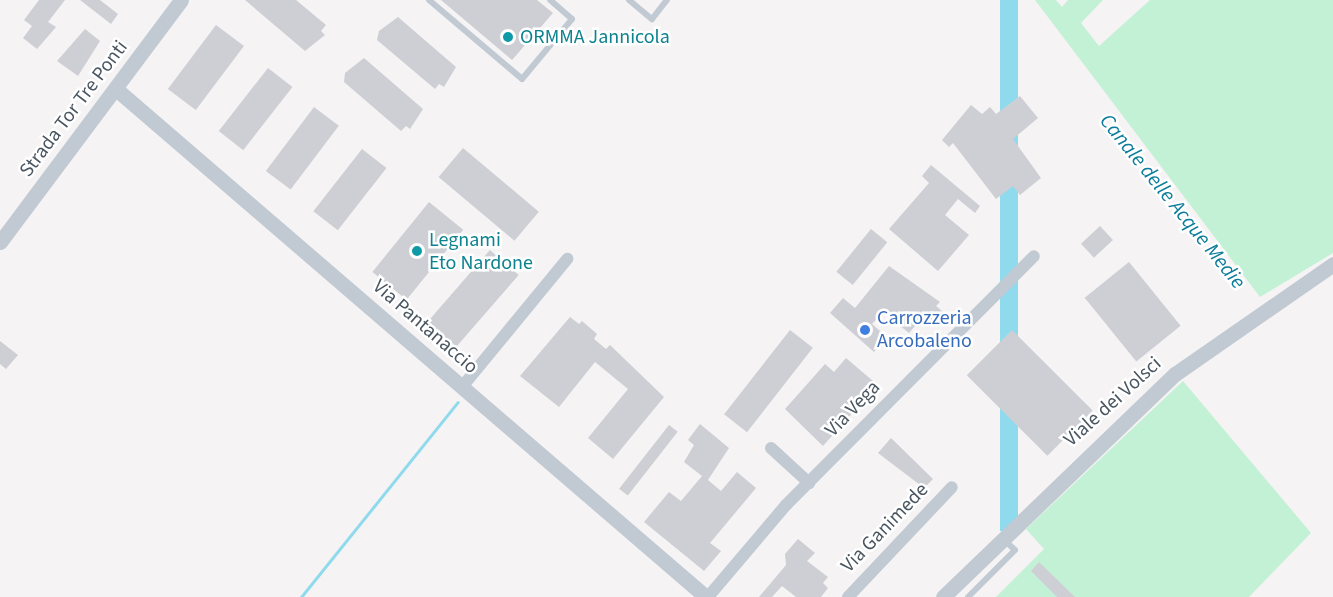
<!DOCTYPE html>
<style>
body{margin:0}
#map{position:relative;width:1333px;height:597px;overflow:hidden;background:#f5f3f3;font-family:"Source Sans 3",sans-serif}
div>[style]{position:absolute}
.green>*{inset:0;background:#c3f1d5}
.water>*{inset:0;background:#90daee;transform-origin:0 0}
.stream>*{height:3px;margin:-1.5px;padding:0 1.5px;transform-origin:1.5px;border-radius:1.5px;background:#90daee}
.building>*{inset:0;background:#cdcfd5;transform-origin:0 0}
.service>*{height:6px;margin:-3px;padding:0 3px;transform-origin:3px;border-radius:3px;background:#c1cad2}
.minor>*{height:12px;margin:-6px;padding:0 6px;transform-origin:6px;border-radius:6px;background:#c1cad2}
.tertiary>*{height:15px;margin:-7.5px;padding:0 7.5px;transform-origin:7.5px;border-radius:7.5px;background:#c1cad2}
.dots>*{width:16px;height:16px;translate:-50% -50%;box-sizing:border-box;border:3px solid #fff;border-radius:50%}
span{translate:-50% -50%;white-space:nowrap;text-align:center;line-height:1.15;-webkit-text-stroke:5px #fff;paint-order:stroke}
.culture-label{font-size:20px;color:#0d838f}
.left{translate:0 -50%;text-align:left}
.street-label{font-size:20px;color:#4a5661}
.shop-label{font-size:20px;color:#366cbe}
.water-label{font-size:21px;color:#0c7c9b;font-style:italic}
</style>
<div id="map">
<div class="green">
<i style="clip-path:polygon(1035px 0,1056px 0,1062px 7px,1068px 0,1103px 0,1081px 23px,1099px 46px,1150px 0,1333px 0,1333px 253px,1260px 297px)"></i>
<i style="clip-path:polygon(1183px 381px,1311px 533px,1249px 597px,996px 597px,1044px 549px,1026px 529px)"></i>
</div>
<div class="water">
<i style="left:1000px;top:0;width:18px;height:531px"></i>
</div>
<div class="stream">
<i style="left:301px;top:597px;width:250px;rotate:-51.2deg"></i>
</div>
<div class="building">
<i style="clip-path:polygon(39px 0,65px 0,48px 22px,56px 27px,37px 49px,23px 38px,32px 26px,24px 20px)"></i>
<i style="clip-path:polygon(80px 0,100px 0,118px 14px,111px 24px)"></i>
<i style="clip-path:polygon(245px 0,296px 0,326px 25px,321px 31px,325px 35px,305px 51px)"></i>
<i style="clip-path:polygon(441px 0,537px 0,553px 13px,512px 60px)"></i>
<i style="clip-path:polygon(398px 17px,456px 67px,444px 87px,439px 84px,435px 89px,377px 40px,379px 31px)"></i>
<i style="left:216px;top:25px;width:35px;height:80px;rotate:37deg"></i>
<i style="clip-path:polygon(85px 29px,100px 41px,78px 76px,57px 61px)"></i>
<i style="clip-path:polygon(364px 58px,423px 109px,410px 129px,406px 126px,401px 131px,344px 82px,345px 73px)"></i>
<i style="left:268px;top:68px;width:31px;height:80px;rotate:38deg"></i>
<i style="clip-path:polygon(1020px 96px,1038px 118px,1013px 139px,1041px 178px,1020px 195px,1013px 186px,996px 199px,953px 143px,949px 147px,942px 140px,971px 105px,982px 114px,990px 107px,996px 114px)"></i>
<i style="left:314px;top:107px;width:31px;height:80px;rotate:37deg"></i>
<i style="left:463px;top:148px;width:99px;height:38px;rotate:40deg"></i>
<i style="left:362px;top:149px;width:31px;height:79px;rotate:38deg"></i>
<i style="clip-path:polygon(931px 165px,980px 206px,975px 213px,958px 199px,945px 215px,969px 235px,938px 271px,889px 229px,929px 183px,922px 176px)"></i>
<i style="left:429px;top:202px;width:44px;height:90px;rotate:39deg"></i>
<i style="left:1100px;top:226px;width:19px;height:26px;rotate:47deg"></i>
<i style="left:871px;top:229px;width:21px;height:55px;rotate:39deg"></i>
<i style="left:490px;top:250px;width:38px;height:95px;rotate:41deg"></i>
<i style="left:1129px;top:262px;width:82px;height:57px;rotate:51deg"></i>
<i style="clip-path:polygon(889px 266px,940px 302px,936px 306px,942px 311px,930px 327px,921px 319px,909px 333px,883px 312px,872px 324px,887px 337px,874px 352px,830px 313px,843px 298px,855px 308px)"></i>
<i style="clip-path:polygon(570px 317px,579px 324px,582px 321px,597px 334px,594px 339px,606px 349px,610px 345px,664px 397px,613px 459px,588px 438px,628px 389px,595px 362px,559px 407px,520px 376px)"></i>
<i style="left:790px;top:330px;width:29px;height:107px;rotate:38deg"></i>
<i style="left:1012px;top:330px;width:114px;height:64px;rotate:45deg"></i>
<i style="clip-path:polygon(0 341px,18px 355px,6px 369px,0 364px)"></i>
<i style="clip-path:polygon(846px 358px,873px 381px,866px 388px,871px 392px,823px 446px,785px 409px,825px 364px,834px 372px)"></i>
<i style="clip-path:polygon(700px 424px,729px 448px,708px 480px,721px 491px,737px 472px,756px 488px,710px 543px,721px 551px,704px 571px,644px 522px,669px 492px,681px 501px,702px 476px,684px 462px,694px 445px,688px 440px)"></i>
<i style="left:669px;top:425px;width:11px;height:81px;rotate:38deg"></i>
<i style="clip-path:polygon(891px 438px,933px 479px,924px 488px,878px 453px)"></i>
<i style="clip-path:polygon(798px 539px,815px 553px,807px 561px,828px 577px,823px 583px,828px 588px,821px 597px,796px 597px,782px 586px,772px 597px,759px 597px,786px 565px,785px 554px)"></i>
<i style="clip-path:polygon(1039px 562px,1075px 597px,1057px 597px,1031px 571px)"></i>
</div>
<div class="service">
<i style="left:429px;top:0;width:122px;rotate:40.3deg"></i>
<i style="left:522px;top:79px;width:78px;rotate:-50.2deg"></i>
<i style="left:572px;top:19px;width:29px;rotate:-139deg"></i>
<i style="left:629px;top:0;width:30px;rotate:40deg"></i>
<i style="left:652px;top:19px;width:24px;rotate:-52deg"></i>
<i style="left:968px;top:597px;width:66px;rotate:-45deg"></i>
<i style="left:1015px;top:550px;width:16px;rotate:-137deg"></i>
</div>
<div class="minor">
<i style="left:462px;top:387px;width:166px;rotate:-50.6deg"></i>
<i style="left:771px;top:448px;width:52px;rotate:42.6deg"></i>
<i style="left:708px;top:597px;width:121px;rotate:-49.7deg"></i>
<i style="left:786px;top:505px;width:351px;rotate:-45.1deg"></i>
<i style="left:848px;top:597px;width:151px;rotate:-46.6deg"></i>
</div>
<div class="tertiary">
<i style="left:116px;top:89px;width:779px;rotate:40.73deg"></i>
<i style="left:0;top:242px;width:302px;rotate:-53.2deg"></i>
<i style="left:943px;top:597px;width:322px;rotate:-43.9deg"></i>
<i style="left:1175px;top:374px;width:193px;rotate:-34.8deg"></i>
</div>
<div class="dots">
<i style="left:508px;top:37px;background:#0f9aa8"></i>
<i style="left:417px;top:251px;background:#0f9aa8"></i>
<i style="left:865px;top:330px;background:#3f7fe0"></i>
</div>
<div class="culture-label">
<span class="left" style="left:520px;top:37px">ORMMA Jannicola</span>
<span class="left" style="left:429px;top:252px">Legnami<br>Eto Nardone</span>
</div>
<div class="street-label">
<span style="left:74px;top:109px;rotate:-53deg">Strada Tor Tre Ponti</span>
<span style="left:425px;top:327px;rotate:41deg">Via Pantanaccio</span>
<span style="left:1113px;top:402px;rotate:-42deg">Viale dei Volsci</span>
<span style="left:853px;top:409px;rotate:-46deg">Via Vega</span>
<span style="left:885px;top:528px;rotate:-46deg">Via Ganimede</span>
</div>
<div class="shop-label">
<span class="left" style="left:877px;top:330px">Carrozzeria<br>Arcobaleno</span>
</div>
<div class="water-label">
<span style="left:1173px;top:201px;rotate:51deg">Canale delle Acque Medie</span>
</div>
</div>
